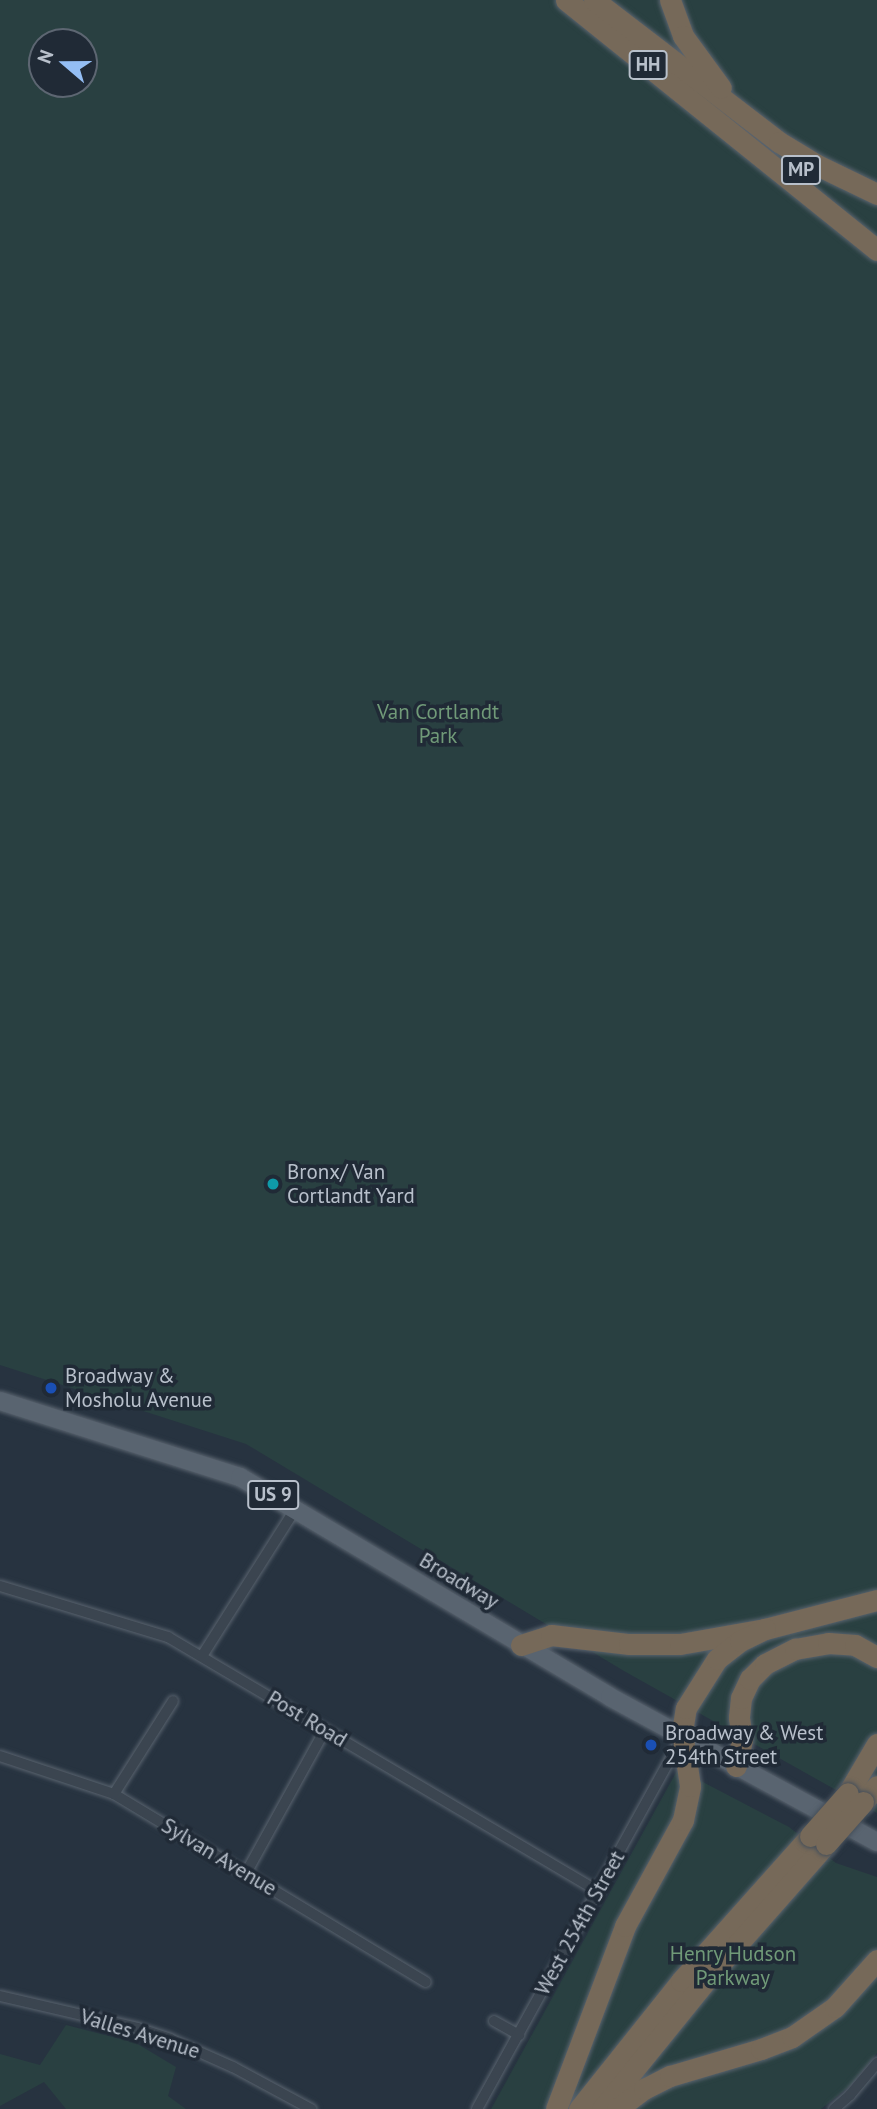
<!DOCTYPE html>
<style>
body{margin:0}
#map{position:relative;width:877px;height:2109px;overflow:hidden;background:#273340;font-family:"PT Sans",sans-serif}
div>[style]{position:absolute}
.green>*{inset:0;background:#294041}
.roads{filter:drop-shadow(0 0 2px #59636e) drop-shadow(0 0 2px #59636e)}
.minor>*{height:10px;margin:-5px;padding:0 5px;transform-origin:5px;border-radius:5px;background:#3b4550}
.primary>*{height:18px;margin:-9px;padding:0 9px;transform-origin:9px;border-radius:9px;background:#596470}
.motorway>*{height:21px;margin:-10.5px;padding:0 10.5px;transform-origin:10.5px;border-radius:10.5px;background:#766959}
.bridges{filter:drop-shadow(0 0 2px #46505b) drop-shadow(0 0 2px #46505b)}
.motorway-bridge>*{height:21px;margin:-10.5px;padding:0 10.5px;transform-origin:10.5px;border-radius:10.5px;background:#766959}
.dots>*{width:19px;height:19px;translate:-50% -50%;box-sizing:border-box;border:4px solid #202a36;border-radius:50%}
span{translate:-50% -50%;white-space:nowrap;text-align:center;line-height:1.15;-webkit-text-stroke:7px #202a36;paint-order:stroke}
.shield-label span{padding:2px 5px;background:#202a36;border:2px solid;border-radius:5px;-webkit-text-stroke-width:0}
.shield-label{font-size:19px;color:#b8c0cb;font-weight:700}
.park-label{font-size:21px;color:#709a78}
.poi-label{font-size:21px;color:#b8c0cb}
.left{translate:0 -50%;text-align:left}
.street-label{font-size:21px;color:#b8c0cb}
.north{position:absolute;left:28px;top:28px;width:70px;height:70px;box-sizing:border-box;background:#202a36;border:2px solid #5d6672;border-radius:50%;rotate:290deg;font-size:19px;font-weight:700;line-height:28px;text-align:center;color:#b8c0cb}
.north::after{content:'';display:block;margin:auto;width:24px;height:32px;background:#94bef4;clip-path:polygon(50% 0,100% 100%,50% 72%,0 100%)}
</style>
<div id="map">
<div class="green">
<i style="clip-path:polygon(evenodd,0 0,877px 0,877px 1813px,624px 1671px,246px 1444px,0 1365px,0 0,42px 42px,84px 42px,84px 84px,42px 84px,42px 42px)"></i>
<i style="clip-path:polygon(678px 1769px,789px 1827px,836px 1863px,877px 1877px,877px 2053px,851px 2085px,821px 2109px,491px 2109px)"></i>
<i style="clip-path:polygon(66px 2025px,136px 2043px,176px 2067px,168px 2096px,186px 2109px,66px 2109px,44px 2082px,0 2106px,0 2054px,40px 2065px)"></i>
</div>
<div class="roads">
<div class="minor">
<i style="left:0;top:1586px;width:176px;rotate:16.9deg"></i>
<i style="left:168px;top:1637px;width:499px;rotate:30.6deg"></i>
<i style="left:202px;top:1656px;width:175px;rotate:-57.6deg"></i>
<i style="left:0;top:1756px;width:120px;rotate:18.4deg"></i>
<i style="left:114px;top:1794px;width:364px;rotate:31.1deg"></i>
<i style="left:114px;top:1794px;width:110px;rotate:-57.6deg"></i>
<i style="left:246px;top:1873px;width:163px;rotate:-61.1deg"></i>
<i style="left:0;top:1996px;width:141px;rotate:13.1deg"></i>
<i style="left:137px;top:2028px;width:35px;rotate:18deg"></i>
<i style="left:170px;top:2039px;width:69px;rotate:24deg"></i>
<i style="left:233px;top:2067px;width:89px;rotate:28.3deg"></i>
<i style="left:494px;top:2021px;width:29px;rotate:29deg"></i>
<i style="left:477px;top:2109px;width:423px;rotate:-61.1deg"></i>
<i style="left:834px;top:2109px;width:21px;rotate:-41deg"></i>
<i style="left:850px;top:2095px;width:42px;rotate:-49.8deg"></i>
</div>
<div class="primary">
<i style="left:0;top:1401px;width:252px;rotate:17.6deg"></i>
<i style="left:240px;top:1477px;width:430px;rotate:30.7deg"></i>
<i style="left:610px;top:1697px;width:304px;rotate:28.5deg"></i>
</div>
<div class="motorway">
<i style="left:566px;top:0;width:399px;rotate:38.8deg"></i>
<i style="left:594px;top:0;width:233px;rotate:37.5deg"></i>
<i style="left:779px;top:142px;width:44px;rotate:31.2deg"></i>
<i style="left:817px;top:165px;width:67px;rotate:25.8deg"></i>
<i style="left:670px;top:0;width:38px;rotate:70deg"></i>
<i style="left:683px;top:36px;width:64px;rotate:53.8deg"></i>
<i style="left:521px;top:1645px;width:32px;rotate:-18deg"></i>
<i style="left:551px;top:1635px;width:79px;rotate:6.6deg"></i>
<i style="left:629px;top:1644px;width:51px"></i>
<i style="left:680px;top:1644px;width:86px;rotate:-10deg"></i>
<i style="left:765px;top:1629px;width:116px;rotate:-14.5deg"></i>
<i style="left:736px;top:1766px;width:28px;rotate:-77deg"></i>
<i style="left:742px;top:1739px;width:22px;rotate:-98deg"></i>
<i style="left:739px;top:1717px;width:19px;rotate:-84deg"></i>
<i style="left:741px;top:1698px;width:21px;rotate:-65deg"></i>
<i style="left:750px;top:1679px;width:21px;rotate:-45deg"></i>
<i style="left:765px;top:1664px;width:34px;rotate:-27deg"></i>
<i style="left:795px;top:1649px;width:34px;rotate:-10deg"></i>
<i style="left:828px;top:1643px;width:27px;rotate:4deg"></i>
<i style="left:855px;top:1645px;width:25px;rotate:29deg"></i>
<i style="left:848px;top:1793px;width:57px;rotate:-59.4deg"></i>
<i style="left:863px;top:1802px;width:21px;rotate:-49deg"></i>
<i style="left:556px;top:2109px;width:196px;rotate:-69.3deg"></i>
<i style="left:625px;top:1926px;width:121px;rotate:-61.3deg"></i>
<i style="left:683px;top:1820px;width:35px;rotate:-78deg"></i>
<i style="left:690px;top:1786px;width:55px;rotate:-98.4deg"></i>
<i style="left:682px;top:1732px;width:24px;rotate:-81deg"></i>
<i style="left:686px;top:1708px;width:58px;rotate:-57.7deg"></i>
<i style="left:717px;top:1659px;width:29px;rotate:-38deg"></i>
<i style="left:740px;top:1641px;width:28px;rotate:-26deg"></i>
<i style="left:579px;top:2109px;width:164px;rotate:-51.4deg"></i>
<i style="left:681px;top:1981px;width:194px;rotate:-48.3deg"></i>
<i style="left:602px;top:2109px;width:176px;rotate:-51deg"></i>
<i style="left:713px;top:1972px;width:171px;rotate:-48.6deg"></i>
<i style="left:617px;top:2109px;width:34px;rotate:-37deg"></i>
<i style="left:644px;top:2089px;width:29px;rotate:-27deg"></i>
<i style="left:670px;top:2076px;width:95px;rotate:-16.5deg"></i>
<i style="left:761px;top:2049px;width:33px;rotate:-21deg"></i>
<i style="left:792px;top:2037px;width:52px;rotate:-34.9deg"></i>
<i style="left:835px;top:2007px;width:63px;rotate:-48.2deg"></i>
</div>
</div>
<div class="bridges">
<div class="motorway-bridge">
<i style="left:810px;top:1836px;width:57px;rotate:-48.5deg"></i>
<i style="left:826px;top:1844px;width:56px;rotate:-48.6deg"></i>
</div>
</div>
<div class="dots">
<i style="left:273px;top:1184px;background:#0f9aa8"></i>
<i style="left:51px;top:1388px;background:#1a4fb4"></i>
<i style="left:651px;top:1745px;background:#1a4fb4"></i>
</div>
<div class="shield-label">
<span style="left:648px;top:65px">HH</span>
<span style="left:801px;top:170px">MP</span>
<span style="left:273px;top:1495px">US 9</span>
</div>
<div class="park-label">
<span style="left:438px;top:724px">Van Cortlandt<br>Park</span>
<span style="left:733px;top:1966px">Henry Hudson<br>Parkway</span>
</div>
<div class="poi-label">
<span class="left" style="left:287px;top:1184px">Bronx/ Van<br>Cortlandt Yard</span>
<span class="left" style="left:65px;top:1388px">Broadway &amp;<br>Mosholu Avenue</span>
<span class="left" style="left:665px;top:1745px">Broadway &amp; West<br>254th Street</span>
</div>
<div class="street-label">
<span style="left:459px;top:1581px;rotate:31deg">Broadway</span>
<span style="left:307px;top:1719px;rotate:31deg">Post Road</span>
<span style="left:219px;top:1857px;rotate:31deg">Sylvan Avenue</span>
<span style="left:580px;top:1923px;rotate:-61deg">West 254th Street</span>
<span style="left:140px;top:2034px;rotate:17deg">Valles Avenue</span>
</div>
<div class="north">N</div>
</div>
